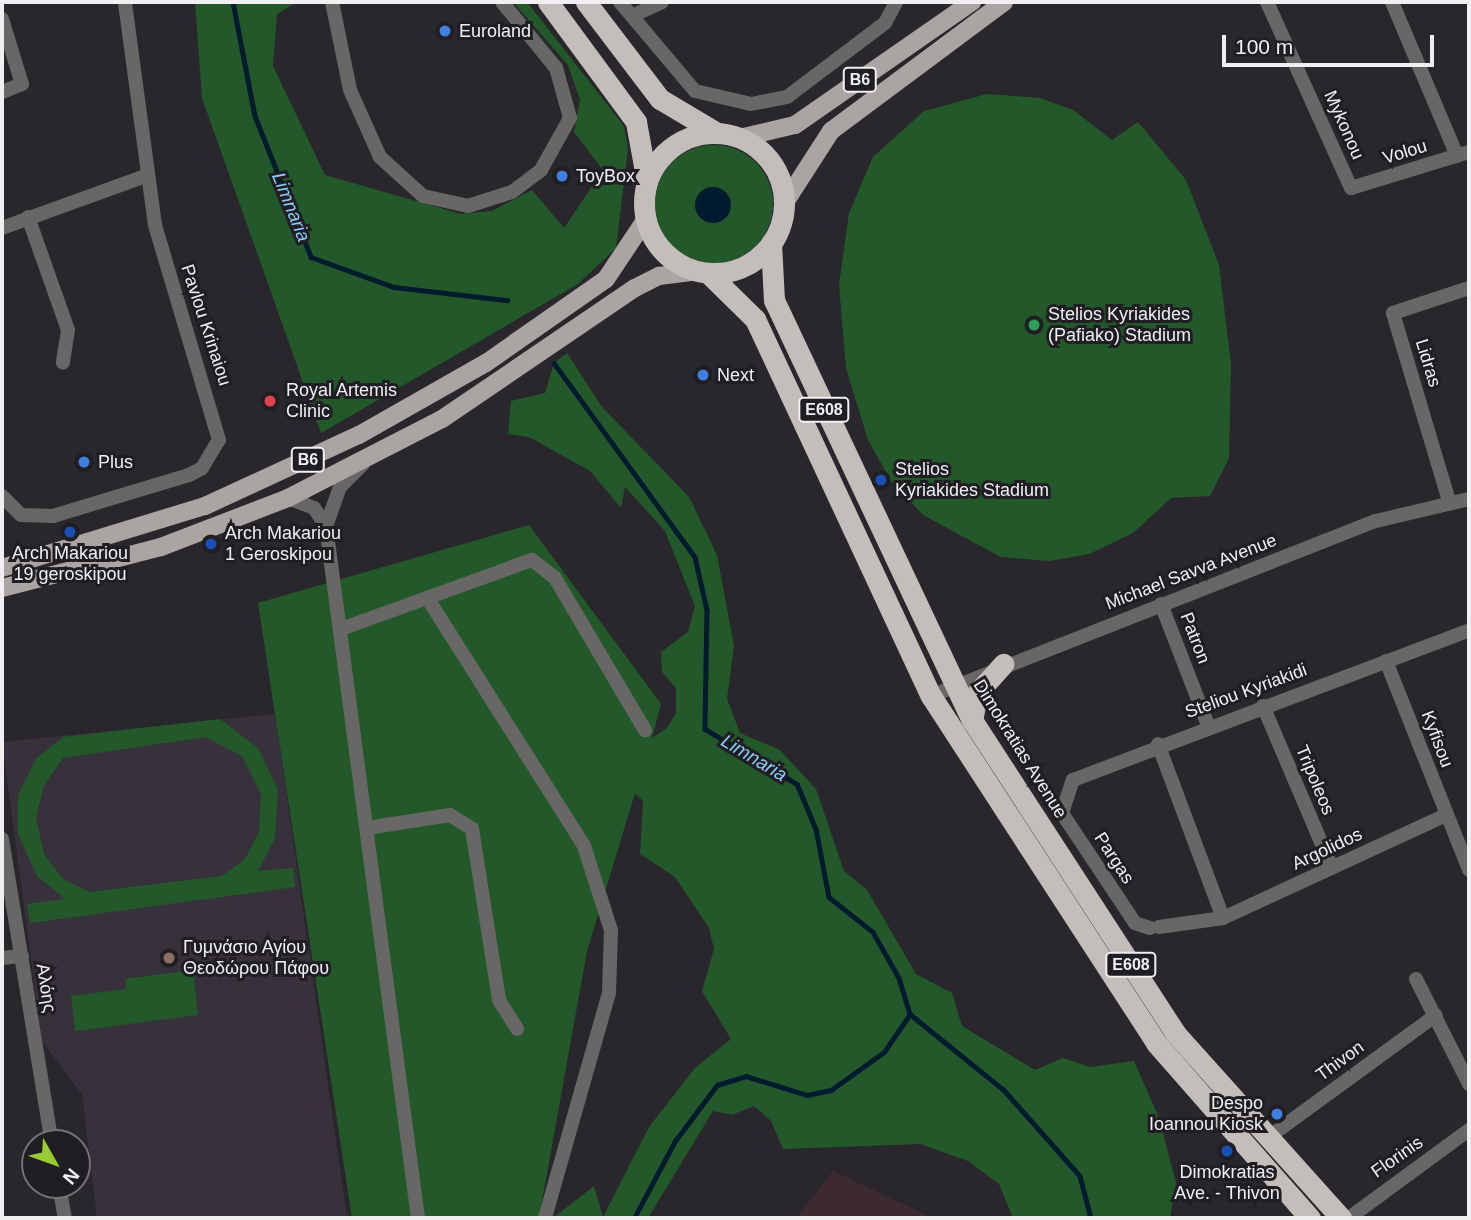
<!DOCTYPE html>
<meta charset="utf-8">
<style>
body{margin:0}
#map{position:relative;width:1471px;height:1220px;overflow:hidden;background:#2a272c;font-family:Helvetica,sans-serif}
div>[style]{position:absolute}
.industrial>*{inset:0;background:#3d2a30}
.built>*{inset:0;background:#37313b}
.green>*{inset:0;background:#23592a}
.round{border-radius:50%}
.water>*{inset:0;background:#001b2d}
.stream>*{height:4.5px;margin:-2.25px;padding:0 2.25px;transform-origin:2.25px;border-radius:2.25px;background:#001b2d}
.street>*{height:14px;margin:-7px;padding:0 7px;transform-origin:7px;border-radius:7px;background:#696765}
.primary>*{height:18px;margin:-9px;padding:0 9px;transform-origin:9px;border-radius:9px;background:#aaa5a2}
.highway>*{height:21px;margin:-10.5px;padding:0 10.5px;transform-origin:10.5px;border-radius:10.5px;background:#c3beba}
.highway>.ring{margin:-10.5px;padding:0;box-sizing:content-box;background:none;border:21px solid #c3beba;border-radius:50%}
.dots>*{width:19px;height:19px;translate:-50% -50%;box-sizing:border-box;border:4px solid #201e22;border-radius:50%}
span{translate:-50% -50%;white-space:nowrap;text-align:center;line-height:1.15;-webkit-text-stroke:6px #201e22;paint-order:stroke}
.shield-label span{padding:2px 5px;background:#201e22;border:2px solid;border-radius:5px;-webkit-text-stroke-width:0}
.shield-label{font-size:16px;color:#f1eff2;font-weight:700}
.poi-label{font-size:18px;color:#f1eff2}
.left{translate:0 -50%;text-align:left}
.right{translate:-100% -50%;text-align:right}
.street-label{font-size:18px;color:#f1eff2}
.water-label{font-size:19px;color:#89ccfa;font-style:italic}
.frame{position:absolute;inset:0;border:4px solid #f1eff2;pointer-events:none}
.north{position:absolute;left:21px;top:1129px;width:70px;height:70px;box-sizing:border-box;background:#201e22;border:2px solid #747275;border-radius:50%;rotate:130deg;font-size:19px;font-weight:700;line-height:28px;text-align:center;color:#f1eff2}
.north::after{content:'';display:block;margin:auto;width:24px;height:32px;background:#99cb35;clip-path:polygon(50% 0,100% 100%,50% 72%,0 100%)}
.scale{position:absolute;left:1222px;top:35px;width:212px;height:32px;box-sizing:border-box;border:4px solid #f1eff2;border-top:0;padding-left:9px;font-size:21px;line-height:24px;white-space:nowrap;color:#f1eff2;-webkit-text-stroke:5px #201e22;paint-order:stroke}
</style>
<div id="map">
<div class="industrial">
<i style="clip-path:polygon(833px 1171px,933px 1218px,796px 1218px)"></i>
</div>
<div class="built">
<i style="clip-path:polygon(275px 714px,347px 1218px,97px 1218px,82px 1094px,42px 1041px,2px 742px)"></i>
</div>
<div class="green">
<i style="clip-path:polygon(195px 2px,297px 2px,277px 14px,273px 66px,325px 175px,461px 214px,492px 211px,532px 190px,564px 228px,603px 170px,574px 132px,580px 100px,568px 65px,513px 2px,527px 2px,624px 126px,628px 149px,616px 248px,578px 284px,321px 433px,202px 98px)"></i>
<i style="clip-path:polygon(987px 94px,1040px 98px,1073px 110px,1112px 140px,1138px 122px,1186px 180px,1219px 265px,1231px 365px,1229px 458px,1210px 496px,1171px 498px,1133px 533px,1089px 554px,1049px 561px,1001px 557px,923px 515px,891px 481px,868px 440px,846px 368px,839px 285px,849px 213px,873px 157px,924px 111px)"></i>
<i class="round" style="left:655px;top:145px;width:118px;height:118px"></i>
<i style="clip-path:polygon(567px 353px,602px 407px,689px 497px,717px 555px,734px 646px,727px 699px,740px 733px,780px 750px,816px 789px,844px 871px,867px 890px,916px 974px,952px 993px,962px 1026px,1035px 1070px,1063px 1058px,1090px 1067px,1134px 1061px,1159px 1118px,1176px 1183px,1170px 1218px,1013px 1218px,999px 1184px,968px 1161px,920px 1144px,783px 1149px,771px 1121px,754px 1106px,732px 1115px,713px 1111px,648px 1218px,553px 1218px,594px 1186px,603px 1217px,649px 1127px,695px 1068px,731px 1039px,702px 991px,714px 949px,709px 928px,675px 877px,640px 854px,643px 801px,635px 793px,587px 951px,539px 1218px,352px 1218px,258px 603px,529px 525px,661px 704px,652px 738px,667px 728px,676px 713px,676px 688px,662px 672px,661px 652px,688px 632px,695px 606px,665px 531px,625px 487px,621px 508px,590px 471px,529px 437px,508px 434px,511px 401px,545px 393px,554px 363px)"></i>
<i style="clip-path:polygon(evenodd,220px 719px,258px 748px,278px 789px,275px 838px,258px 871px,293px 868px,295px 887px,30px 923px,27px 904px,65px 899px,37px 876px,18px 834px,18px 795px,36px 759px,63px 737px,220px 719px,205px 737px,242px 756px,261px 794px,259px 832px,245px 859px,222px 876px,90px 892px,63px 879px,44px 854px,36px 818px,44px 785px,63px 758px,205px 737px)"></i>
<i style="clip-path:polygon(193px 970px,198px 1015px,75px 1031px,71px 996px,126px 989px,125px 979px)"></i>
</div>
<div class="water">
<i class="round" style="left:695px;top:187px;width:36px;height:36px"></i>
</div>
<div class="stream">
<i style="left:233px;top:2px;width:116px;rotate:79.1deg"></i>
<i style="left:255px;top:116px;width:152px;rotate:68.3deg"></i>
<i style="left:311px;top:257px;width:88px;rotate:19.9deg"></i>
<i style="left:394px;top:287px;width:114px;rotate:6.6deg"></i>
<i style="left:554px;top:363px;width:240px;rotate:54deg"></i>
<i style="left:695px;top:557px;width:54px;rotate:77.2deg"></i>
<i style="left:707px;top:610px;width:119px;rotate:91deg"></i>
<i style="left:705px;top:729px;width:107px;rotate:30.9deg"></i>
<i style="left:797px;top:784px;width:49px;rotate:67.1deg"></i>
<i style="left:816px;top:829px;width:69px;rotate:79.2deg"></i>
<i style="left:829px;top:897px;width:56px;rotate:38.5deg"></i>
<i style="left:873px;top:932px;width:53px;rotate:60.5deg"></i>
<i style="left:899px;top:978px;width:38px;rotate:73deg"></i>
<i style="left:910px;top:1014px;width:121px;rotate:39deg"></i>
<i style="left:1004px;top:1090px;width:115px;rotate:48.5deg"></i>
<i style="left:1080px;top:1176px;width:43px;rotate:75.3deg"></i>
<i style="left:634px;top:1218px;width:87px;rotate:-62deg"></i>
<i style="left:675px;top:1141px;width:70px;rotate:-53.1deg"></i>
<i style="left:717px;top:1085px;width:30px;rotate:-17deg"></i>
<i style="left:746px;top:1076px;width:64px;rotate:17.3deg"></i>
<i style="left:807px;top:1095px;width:25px;rotate:-12deg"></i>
<i style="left:831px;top:1090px;width:65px;rotate:-35.6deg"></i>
<i style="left:884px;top:1052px;width:46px;rotate:-55.6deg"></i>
</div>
<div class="street">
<i style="left:332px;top:2px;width:90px;rotate:78.4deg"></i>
<i style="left:350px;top:90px;width:73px;rotate:65.9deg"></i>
<i style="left:380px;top:157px;width:58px;rotate:42.2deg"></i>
<i style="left:423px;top:196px;width:46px;rotate:12.5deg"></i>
<i style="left:468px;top:206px;width:46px;rotate:-17.7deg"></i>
<i style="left:512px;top:192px;width:36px;rotate:-37deg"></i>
<i style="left:541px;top:170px;width:60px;rotate:-60.9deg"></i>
<i style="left:570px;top:118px;width:52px;rotate:-105.6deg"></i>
<i style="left:556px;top:68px;width:85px;rotate:-129.3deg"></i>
<i style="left:620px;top:2px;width:116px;rotate:49.9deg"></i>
<i style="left:695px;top:91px;width:57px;rotate:13.1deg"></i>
<i style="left:751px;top:104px;width:37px;rotate:-11deg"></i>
<i style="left:787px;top:97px;width:123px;rotate:-37.1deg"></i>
<i style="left:885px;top:23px;width:24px;rotate:-62deg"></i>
<i style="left:1267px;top:2px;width:204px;rotate:65.7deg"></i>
<i style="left:1351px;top:188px;width:123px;rotate:-17deg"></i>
<i style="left:1392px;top:2px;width:167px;rotate:67.1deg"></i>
<i style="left:632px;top:16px;width:33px;rotate:-25deg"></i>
<i style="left:2px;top:19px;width:68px;rotate:72.9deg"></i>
<i style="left:22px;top:84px;width:22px;rotate:158deg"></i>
<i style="left:28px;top:217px;width:120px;rotate:70.5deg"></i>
<i style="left:68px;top:330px;width:33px;rotate:99deg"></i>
<i style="left:2px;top:228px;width:153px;rotate:-19.9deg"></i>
<i style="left:363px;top:464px;width:33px;rotate:135deg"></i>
<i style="left:340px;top:487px;width:41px;rotate:109.7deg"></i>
<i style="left:326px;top:526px;width:698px;rotate:82.43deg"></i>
<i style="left:2px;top:496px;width:27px;rotate:45deg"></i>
<i style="left:21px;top:515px;width:32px;rotate:2deg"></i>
<i style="left:53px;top:516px;width:142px;rotate:-16.8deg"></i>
<i style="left:189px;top:475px;width:15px;rotate:-28deg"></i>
<i style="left:202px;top:468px;width:33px;rotate:-59deg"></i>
<i style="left:219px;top:440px;width:224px;rotate:-106.6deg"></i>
<i style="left:155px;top:225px;width:225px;rotate:-97.7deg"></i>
<i style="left:288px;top:498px;width:28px;rotate:21deg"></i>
<i style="left:314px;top:508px;width:22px;rotate:56deg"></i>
<i style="left:1449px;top:501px;width:196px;rotate:-106.6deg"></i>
<i style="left:1393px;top:313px;width:80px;rotate:-18.2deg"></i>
<i style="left:428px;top:599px;width:292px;rotate:57.7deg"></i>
<i style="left:584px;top:846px;width:88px;rotate:72.2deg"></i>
<i style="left:611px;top:930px;width:63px;rotate:91.8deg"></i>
<i style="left:609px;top:993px;width:234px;rotate:105.9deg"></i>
<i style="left:1161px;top:604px;width:130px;rotate:68.8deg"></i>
<i style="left:341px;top:629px;width:203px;rotate:-19.9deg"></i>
<i style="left:532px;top:560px;width:29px;rotate:38deg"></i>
<i style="left:555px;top:578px;width:177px;rotate:59.4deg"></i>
<i style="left:1386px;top:661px;width:225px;rotate:68.3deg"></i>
<i style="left:931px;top:696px;width:478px;rotate:-21.5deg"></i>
<i style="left:1376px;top:521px;width:96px;rotate:-13.3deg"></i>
<i style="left:1263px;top:706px;width:176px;rotate:66.9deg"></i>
<i style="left:1158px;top:744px;width:186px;rotate:69.5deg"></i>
<i style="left:1223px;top:918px;width:246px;rotate:-24.8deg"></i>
<i style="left:367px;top:828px;width:84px;rotate:-8.9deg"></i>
<i style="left:450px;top:815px;width:26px;rotate:32deg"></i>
<i style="left:472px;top:829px;width:173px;rotate:81deg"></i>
<i style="left:499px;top:1000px;width:34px;rotate:58deg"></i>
<i style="left:2px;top:839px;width:308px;rotate:80.7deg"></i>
<i style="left:1159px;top:927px;width:65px;rotate:-8deg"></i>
<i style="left:1150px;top:928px;width:16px;rotate:-162deg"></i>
<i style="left:1135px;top:923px;width:132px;rotate:-123.6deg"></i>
<i style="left:1062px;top:813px;width:35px;rotate:-72deg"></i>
<i style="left:1073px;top:780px;width:423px;rotate:-20.7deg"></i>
<i style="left:2px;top:958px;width:20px;rotate:-6deg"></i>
<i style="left:1416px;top:979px;width:118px;rotate:63.2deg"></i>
<i style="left:1266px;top:1139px;width:210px;rotate:-36.1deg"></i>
<i style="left:59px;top:1185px;width:34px;rotate:80deg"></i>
<i style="left:1349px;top:1218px;width:149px;rotate:-36.3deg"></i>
</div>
<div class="primary">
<i style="left:739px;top:138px;width:57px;rotate:-13.1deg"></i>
<i style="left:795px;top:125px;width:216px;rotate:-34.8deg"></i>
<i style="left:784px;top:204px;width:87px;rotate:-57.2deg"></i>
<i style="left:831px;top:131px;width:216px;rotate:-36.7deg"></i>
<i style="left:2px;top:568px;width:212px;rotate:-17deg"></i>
<i style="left:205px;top:506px;width:170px;rotate:-24.8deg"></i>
<i style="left:359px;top:435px;width:146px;rotate:-29.6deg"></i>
<i style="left:486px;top:363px;width:146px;rotate:-35deg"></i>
<i style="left:606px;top:279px;width:72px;rotate:-56.3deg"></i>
<i style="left:2px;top:588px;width:164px;rotate:-14.5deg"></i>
<i style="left:161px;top:547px;width:136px;rotate:-21.1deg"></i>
<i style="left:288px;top:498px;width:173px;rotate:-27.2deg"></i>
<i style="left:442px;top:419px;width:233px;rotate:-34.2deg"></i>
<i style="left:635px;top:288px;width:27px;rotate:-27deg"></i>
<i style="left:659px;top:276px;width:40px;rotate:-7.1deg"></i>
</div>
<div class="highway">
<i style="left:548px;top:2px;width:149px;rotate:53.7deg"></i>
<i style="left:636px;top:122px;width:61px;rotate:79.6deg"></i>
<i style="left:586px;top:2px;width:122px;rotate:52.7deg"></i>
<i style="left:660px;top:99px;width:66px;rotate:30.8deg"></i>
<i class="ring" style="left:644px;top:133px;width:119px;height:119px"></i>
<i style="left:771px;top:243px;width:57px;rotate:87deg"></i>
<i style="left:774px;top:300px;width:464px;rotate:64.8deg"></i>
<i style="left:972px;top:720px;width:373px;rotate:57deg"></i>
<i style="left:1175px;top:1033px;width:249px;rotate:48.1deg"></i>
<i style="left:708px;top:273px;width:66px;rotate:44.4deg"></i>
<i style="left:755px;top:319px;width:416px;rotate:65deg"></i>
<i style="left:931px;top:696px;width:414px;rotate:57deg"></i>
<i style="left:1156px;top:1043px;width:233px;rotate:48.7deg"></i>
<i style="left:972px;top:720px;width:29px;rotate:-78deg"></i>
<i style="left:978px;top:692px;width:38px;rotate:-48deg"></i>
</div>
<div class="dots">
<i style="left:445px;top:31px;background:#3f7fe0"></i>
<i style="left:562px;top:176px;background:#3f7fe0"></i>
<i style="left:1034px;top:325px;background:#2e9e5b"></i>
<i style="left:703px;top:375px;background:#3f7fe0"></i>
<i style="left:270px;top:401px;background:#e0444e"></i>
<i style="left:84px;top:462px;background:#3f7fe0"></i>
<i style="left:881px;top:480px;background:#1a4fb4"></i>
<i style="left:70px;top:532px;background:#1a4fb4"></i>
<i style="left:211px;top:544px;background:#1a4fb4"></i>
<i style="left:169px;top:958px;background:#8d6e63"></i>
<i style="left:1277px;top:1114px;background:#3f7fe0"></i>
<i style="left:1227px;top:1151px;background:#1a4fb4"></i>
</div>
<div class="shield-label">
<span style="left:860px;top:80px">B6</span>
<span style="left:824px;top:410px">E608</span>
<span style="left:308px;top:460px">B6</span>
<span style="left:1131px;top:965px">E608</span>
</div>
<div class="poi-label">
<span class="left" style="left:459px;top:31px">Euroland</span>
<span class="left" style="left:576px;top:176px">ToyBox</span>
<span class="left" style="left:1048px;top:325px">Stelios Kyriakides<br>(Pafiako) Stadium</span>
<span class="left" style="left:717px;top:375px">Next</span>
<span class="left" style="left:286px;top:401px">Royal Artemis<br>Clinic</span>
<span class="left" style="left:98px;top:462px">Plus</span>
<span class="left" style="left:895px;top:480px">Stelios<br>Kyriakides Stadium</span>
<span class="left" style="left:225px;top:544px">Arch Makariou<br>1 Geroskipou</span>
<span style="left:70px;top:564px">Arch Makariou<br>19 geroskipou</span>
<span class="left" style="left:183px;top:958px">Γυμνάσιο Αγίου<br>Θεοδώρου Πάφου</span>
<span class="right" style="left:1263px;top:1114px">Despo<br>Ioannou Kiosk</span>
<span style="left:1227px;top:1183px">Dimokratias<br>Ave. - Thivon</span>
</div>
<div class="street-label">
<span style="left:1344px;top:125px;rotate:66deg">Mykonou</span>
<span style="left:1405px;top:152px;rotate:-17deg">Volou</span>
<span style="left:206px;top:325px;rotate:72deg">Pavlou Krinaiou</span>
<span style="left:1428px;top:363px;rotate:73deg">Lidras</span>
<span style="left:1191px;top:572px;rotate:-21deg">Michael Savva Avenue</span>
<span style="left:1195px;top:638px;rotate:69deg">Patron</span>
<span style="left:1246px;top:691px;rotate:-20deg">Steliou Kyriakidi</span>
<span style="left:1437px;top:739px;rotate:69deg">Kyfisou</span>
<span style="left:1020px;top:749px;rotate:58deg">Dimokratias Avenue</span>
<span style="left:1315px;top:780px;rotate:67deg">Tripoleos</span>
<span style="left:1327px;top:849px;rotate:-25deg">Argolidos</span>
<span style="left:1114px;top:858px;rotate:57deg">Pargas</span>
<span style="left:46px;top:988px;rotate:81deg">Αλόης</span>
<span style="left:1340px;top:1061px;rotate:-36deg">Thivon</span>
<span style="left:1397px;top:1157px;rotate:-35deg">Florinis</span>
</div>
<div class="water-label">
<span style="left:291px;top:207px;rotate:68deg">Limnaria</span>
<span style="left:754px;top:758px;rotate:31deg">Limnaria</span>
</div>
<div class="frame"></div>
<div class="north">N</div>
<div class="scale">100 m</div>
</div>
